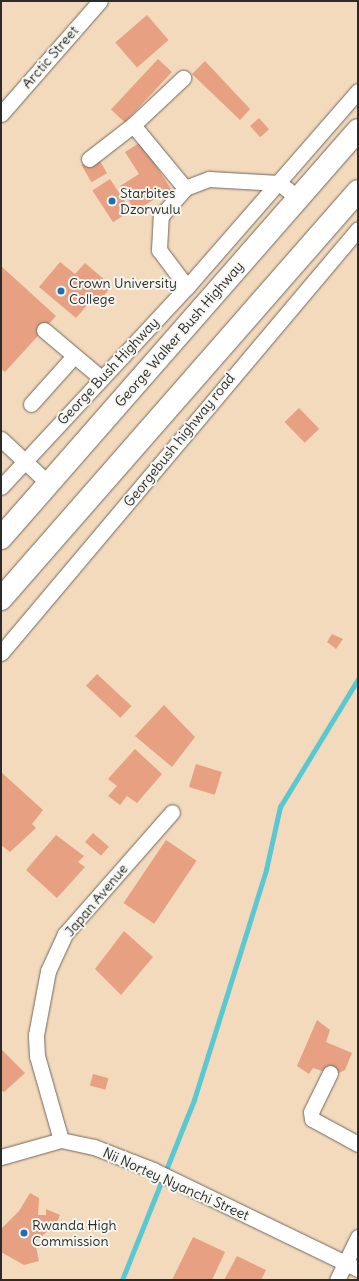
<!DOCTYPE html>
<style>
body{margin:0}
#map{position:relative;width:359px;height:1281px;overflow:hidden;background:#f3dabc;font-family:Delius,sans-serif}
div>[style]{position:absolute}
.stream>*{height:4.5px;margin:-2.25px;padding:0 2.25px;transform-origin:2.25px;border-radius:2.25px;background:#5bc8d1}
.building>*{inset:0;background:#e7a081;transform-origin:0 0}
.roads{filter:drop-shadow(0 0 1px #71685e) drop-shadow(0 0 1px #71685e)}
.minor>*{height:15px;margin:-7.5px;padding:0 7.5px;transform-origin:7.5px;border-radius:7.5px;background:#fff}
.highway>*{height:22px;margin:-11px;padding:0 11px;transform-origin:11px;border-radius:11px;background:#fff}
.dots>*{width:11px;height:11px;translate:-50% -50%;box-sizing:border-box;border:2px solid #f6f6f2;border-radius:50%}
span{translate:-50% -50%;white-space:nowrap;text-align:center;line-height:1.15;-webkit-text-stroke:4px #f6f6f2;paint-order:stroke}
.street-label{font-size:14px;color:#2b2b2b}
.poi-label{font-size:14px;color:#2b2b2b}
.left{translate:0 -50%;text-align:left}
.frame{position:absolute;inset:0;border:2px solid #2b2b2b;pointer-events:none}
</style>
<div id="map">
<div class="stream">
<i style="left:122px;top:1280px;width:194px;rotate:-68.2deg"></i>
<i style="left:194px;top:1100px;width:241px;rotate:-72.6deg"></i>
<i style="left:266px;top:870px;width:65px;rotate:-77.5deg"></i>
<i style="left:280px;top:807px;width:150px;rotate:-58.6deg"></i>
</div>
<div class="building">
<i style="left:147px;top:15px;width:33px;height:42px;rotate:49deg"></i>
<i style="left:158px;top:59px;width:19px;height:69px;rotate:43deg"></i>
<i style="clip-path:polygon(205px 61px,250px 109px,240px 120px,192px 74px)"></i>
<i style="left:259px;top:118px;width:15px;height:12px;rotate:48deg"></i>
<i style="clip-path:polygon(141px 142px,171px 189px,135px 211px,120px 186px,139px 174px,125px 152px)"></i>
<i style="left:97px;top:156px;width:20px;height:18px;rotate:60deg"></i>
<i style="left:110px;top:179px;width:38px;height:21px;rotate:57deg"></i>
<i style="clip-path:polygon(60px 262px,75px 274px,85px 263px,112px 286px,99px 301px,94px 297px,76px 318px,39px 287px)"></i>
<i style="clip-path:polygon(1px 266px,56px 316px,5px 372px,1px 369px)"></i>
<i style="left:299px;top:408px;width:29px;height:20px;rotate:46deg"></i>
<i style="clip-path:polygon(332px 634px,343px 639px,336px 649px,327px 642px)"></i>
<i style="left:97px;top:674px;width:47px;height:16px;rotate:43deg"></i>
<i style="clip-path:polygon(164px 705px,195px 737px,172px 767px,135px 736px)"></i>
<i style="clip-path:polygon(135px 749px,162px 774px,137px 803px,127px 796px,120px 805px,108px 796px,117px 786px,108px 779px)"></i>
<i style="left:196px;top:764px;width:27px;height:24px;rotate:17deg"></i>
<i style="clip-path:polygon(1px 772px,43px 810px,32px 824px,36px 828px,10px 852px,1px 845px)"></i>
<i style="left:93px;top:833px;width:21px;height:12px;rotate:41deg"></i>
<i style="clip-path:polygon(56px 835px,84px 856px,78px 862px,85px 867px,57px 898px,26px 870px)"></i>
<i style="left:166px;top:840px;width:37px;height:76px;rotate:34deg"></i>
<i style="clip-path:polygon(124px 931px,153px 957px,121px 995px,95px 969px)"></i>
<i style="clip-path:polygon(317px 1020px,330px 1030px,326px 1042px,352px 1053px,345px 1070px,335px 1075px,313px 1068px,309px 1074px,297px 1066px)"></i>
<i style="clip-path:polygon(1px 1049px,25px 1073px,4px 1092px,1px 1090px)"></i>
<i style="left:93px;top:1074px;width:16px;height:12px;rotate:15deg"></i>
<i style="clip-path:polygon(30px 1193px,39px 1198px,38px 1215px,46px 1215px,46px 1209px,60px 1215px,56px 1224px,35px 1242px,39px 1261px,24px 1265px,1px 1252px,1px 1229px,19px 1211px)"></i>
<i style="clip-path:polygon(193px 1237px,225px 1252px,212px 1280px,172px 1280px)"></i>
<i style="clip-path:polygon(237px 1256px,266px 1270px,261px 1280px,224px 1280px)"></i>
</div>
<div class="roads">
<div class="minor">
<i style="left:1px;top:114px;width:150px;rotate:-48.8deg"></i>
<i style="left:133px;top:125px;width:69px;rotate:-43.2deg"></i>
<i style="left:89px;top:159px;width:56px;rotate:-37.7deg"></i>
<i style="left:133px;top:125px;width:82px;rotate:50.5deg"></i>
<i style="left:187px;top:287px;width:46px;rotate:-127.1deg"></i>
<i style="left:159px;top:250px;width:34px;rotate:-87deg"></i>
<i style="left:161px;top:216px;width:37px;rotate:-49deg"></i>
<i style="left:185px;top:188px;width:26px;rotate:-21deg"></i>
<i style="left:209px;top:179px;width:70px;rotate:3.3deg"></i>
<i style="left:279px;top:183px;width:24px;rotate:38deg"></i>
<i style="left:44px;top:330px;width:75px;rotate:40.1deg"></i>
<i style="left:31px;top:404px;width:64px;rotate:-48.1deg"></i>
<i style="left:1px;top:439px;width:64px;rotate:43.1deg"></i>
<i style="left:1px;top:487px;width:273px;rotate:-47.1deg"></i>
<i style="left:187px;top:287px;width:260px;rotate:-48.9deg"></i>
<i style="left:1px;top:653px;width:554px;rotate:-49.9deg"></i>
<i style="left:330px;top:1073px;width:43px;rotate:116deg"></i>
<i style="left:311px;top:1112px;width:7px;rotate:82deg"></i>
<i style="left:312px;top:1119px;width:52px;rotate:28.5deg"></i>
<i style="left:61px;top:1140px;width:87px;rotate:-105.9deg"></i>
<i style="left:37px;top:1056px;width:21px;rotate:-93deg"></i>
<i style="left:36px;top:1035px;width:65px;rotate:-79.4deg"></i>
<i style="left:48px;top:971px;width:41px;rotate:-65.3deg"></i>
<i style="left:65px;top:934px;width:162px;rotate:-48.7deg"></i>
<i style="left:1px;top:1157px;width:62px;rotate:-15.8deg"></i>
<i style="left:61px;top:1140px;width:34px;rotate:12deg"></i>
<i style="left:94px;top:1147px;width:63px;rotate:21.3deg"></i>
<i style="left:153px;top:1170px;width:228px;rotate:25.8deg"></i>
<i style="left:337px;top:1280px;width:48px;rotate:-64deg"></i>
</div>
<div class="highway">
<i style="left:1px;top:538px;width:542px;rotate:-48.81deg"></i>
<i style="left:1px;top:599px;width:542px;rotate:-48.81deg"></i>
</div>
</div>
<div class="dots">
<i style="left:112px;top:201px;background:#1f6fb2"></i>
<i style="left:61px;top:291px;background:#1f6fb2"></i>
<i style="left:24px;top:1233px;background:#1f6fb2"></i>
</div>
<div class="street-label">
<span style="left:50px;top:57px;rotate:-49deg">Arctic Street</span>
<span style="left:179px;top:334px;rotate:-49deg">George Walker Bush Highway</span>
<span style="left:108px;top:371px;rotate:-47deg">George Bush Highway</span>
<span style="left:179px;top:440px;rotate:-51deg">Georgebush highway road</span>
<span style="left:96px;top:900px;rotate:-50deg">Japan Avenue</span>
<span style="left:176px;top:1184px;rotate:24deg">Nii Nortey Nyanchi Street</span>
</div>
<div class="poi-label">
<span class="left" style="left:120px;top:201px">Starbites<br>Dzorwulu</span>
<span class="left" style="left:69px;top:291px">Crown University<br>College</span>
<span class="left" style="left:32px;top:1233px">Rwanda High<br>Commission</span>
</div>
<div class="frame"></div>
</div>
